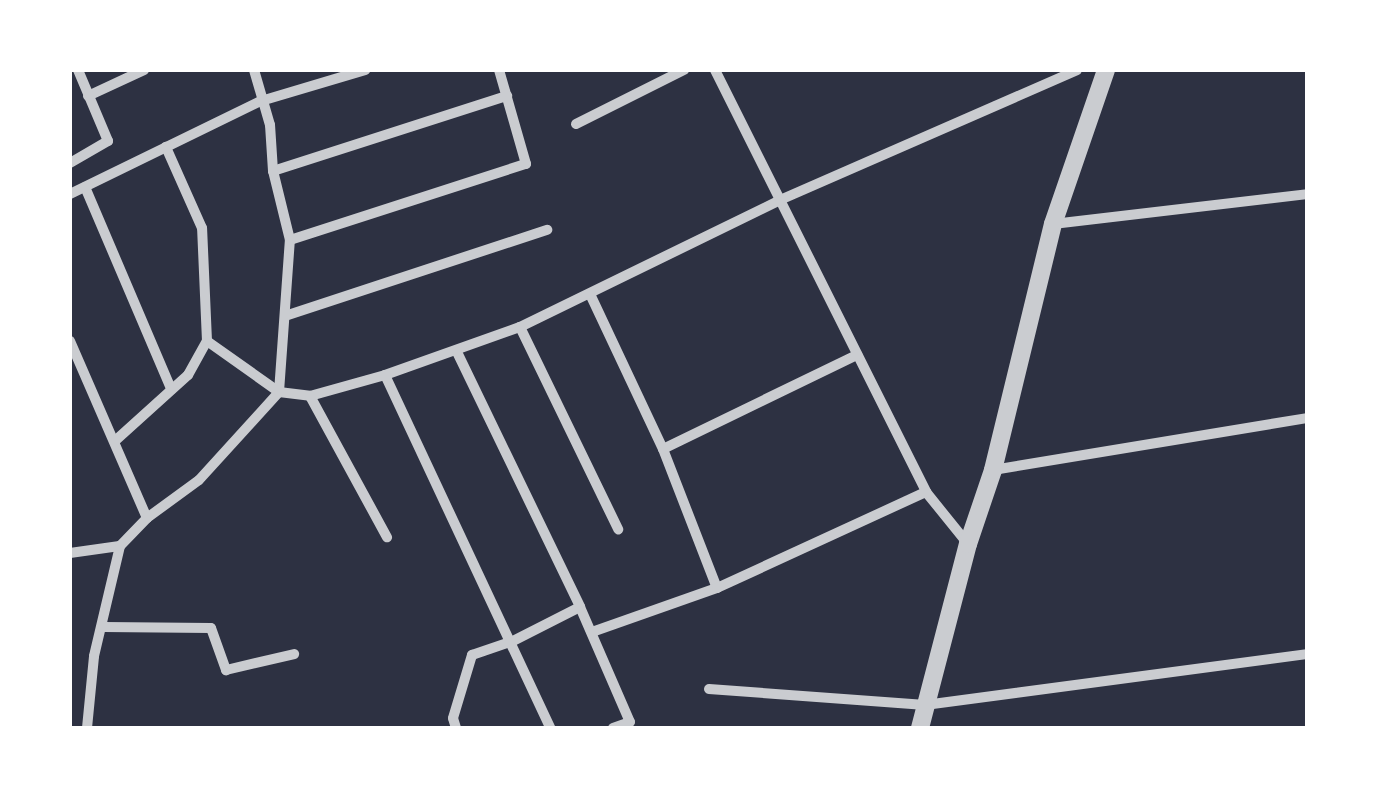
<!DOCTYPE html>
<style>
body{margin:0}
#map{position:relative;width:1377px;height:798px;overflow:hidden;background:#2d3142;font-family:"Fira Sans Condensed",sans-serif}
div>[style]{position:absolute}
.minor>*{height:10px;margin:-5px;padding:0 5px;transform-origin:5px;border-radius:5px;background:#caccd0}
.tertiary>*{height:18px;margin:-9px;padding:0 9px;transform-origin:9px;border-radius:9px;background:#caccd0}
span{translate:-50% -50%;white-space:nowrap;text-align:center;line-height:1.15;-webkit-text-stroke:8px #fff;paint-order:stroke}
.frame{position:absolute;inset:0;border:72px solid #fff;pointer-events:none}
</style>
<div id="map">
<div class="minor">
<i style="left:715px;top:70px;width:472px;rotate:63.4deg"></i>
<i style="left:926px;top:492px;width:67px;rotate:51.1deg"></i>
<i style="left:88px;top:96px;width:62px;rotate:-24.9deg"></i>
<i style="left:576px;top:124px;width:121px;rotate:-26.6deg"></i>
<i style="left:70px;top:163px;width:44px;rotate:-30.1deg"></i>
<i style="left:108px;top:141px;width:77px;rotate:-112.9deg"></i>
<i style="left:273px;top:171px;width:246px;rotate:-17.8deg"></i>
<i style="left:85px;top:187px;width:220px;rotate:66.9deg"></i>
<i style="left:70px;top:194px;width:212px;rotate:-26deg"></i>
<i style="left:261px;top:101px;width:109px;rotate:-16.6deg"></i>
<i style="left:1053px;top:224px;width:256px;rotate:-6.7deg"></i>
<i style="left:290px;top:240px;width:248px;rotate:-17.9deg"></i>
<i style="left:526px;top:164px;width:98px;rotate:-106deg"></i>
<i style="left:590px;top:294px;width:171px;rotate:64.8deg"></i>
<i style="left:663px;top:449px;width:149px;rotate:68.8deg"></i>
<i style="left:288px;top:315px;width:273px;rotate:-18.2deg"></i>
<i style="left:520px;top:327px;width:225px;rotate:64.1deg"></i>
<i style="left:70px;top:341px;width:193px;rotate:66.5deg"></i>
<i style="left:207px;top:341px;width:88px;rotate:35.3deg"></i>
<i style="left:279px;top:392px;width:31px;rotate:7deg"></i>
<i style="left:310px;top:396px;width:78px;rotate:-15.6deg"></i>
<i style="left:385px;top:375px;width:143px;rotate:-19.6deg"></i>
<i style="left:520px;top:327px;width:289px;rotate:-26deg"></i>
<i style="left:780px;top:200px;width:324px;rotate:-23.6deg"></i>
<i style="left:457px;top:352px;width:283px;rotate:64.2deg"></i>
<i style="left:580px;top:607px;width:125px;rotate:66.5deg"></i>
<i style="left:630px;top:722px;width:18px;rotate:161deg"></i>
<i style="left:385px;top:375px;width:390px;rotate:64.9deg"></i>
<i style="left:310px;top:396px;width:161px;rotate:61.4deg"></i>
<i style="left:116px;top:440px;width:97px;rotate:-42.1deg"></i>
<i style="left:188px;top:375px;width:39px;rotate:-61deg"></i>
<i style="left:207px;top:341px;width:113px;rotate:-92.5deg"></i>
<i style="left:202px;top:228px;width:89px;rotate:-114deg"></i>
<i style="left:663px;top:449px;width:216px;rotate:-25.9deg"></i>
<i style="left:993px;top:470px;width:318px;rotate:-9.4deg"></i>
<i style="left:70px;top:553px;width:50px;rotate:-8deg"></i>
<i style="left:104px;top:627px;width:107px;rotate:0.5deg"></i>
<i style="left:211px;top:628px;width:45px;rotate:70.3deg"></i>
<i style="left:226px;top:670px;width:70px;rotate:-13.2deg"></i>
<i style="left:592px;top:632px;width:133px;rotate:-19.4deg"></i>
<i style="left:717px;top:588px;width:230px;rotate:-24.7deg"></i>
<i style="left:709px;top:689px;width:217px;rotate:4.2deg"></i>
<i style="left:925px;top:705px;width:385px;rotate:-7.6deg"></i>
<i style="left:87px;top:728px;width:72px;rotate:-84.4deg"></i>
<i style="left:94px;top:656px;width:113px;rotate:-76.7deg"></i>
<i style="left:120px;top:546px;width:39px;rotate:-46deg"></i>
<i style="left:147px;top:518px;width:64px;rotate:-36.2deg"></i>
<i style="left:199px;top:480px;width:119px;rotate:-47.7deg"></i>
<i style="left:279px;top:392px;width:152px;rotate:-85.9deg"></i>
<i style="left:290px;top:240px;width:71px;rotate:-103.8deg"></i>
<i style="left:273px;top:171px;width:46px;rotate:-93.7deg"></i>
<i style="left:270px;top:125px;width:57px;rotate:-106.2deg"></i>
<i style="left:456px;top:728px;width:10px;rotate:-107deg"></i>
<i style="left:453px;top:718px;width:66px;rotate:-73.2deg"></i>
<i style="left:472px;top:655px;width:43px;rotate:-18.9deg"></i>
<i style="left:513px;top:641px;width:75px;rotate:-26.9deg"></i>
</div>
<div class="tertiary">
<i style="left:920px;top:728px;width:190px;rotate:-75.4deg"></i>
<i style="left:968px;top:544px;width:78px;rotate:-71.3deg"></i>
<i style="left:993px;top:470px;width:253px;rotate:-76.3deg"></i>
<i style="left:1053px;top:224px;width:163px;rotate:-71deg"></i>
</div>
<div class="frame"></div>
</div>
